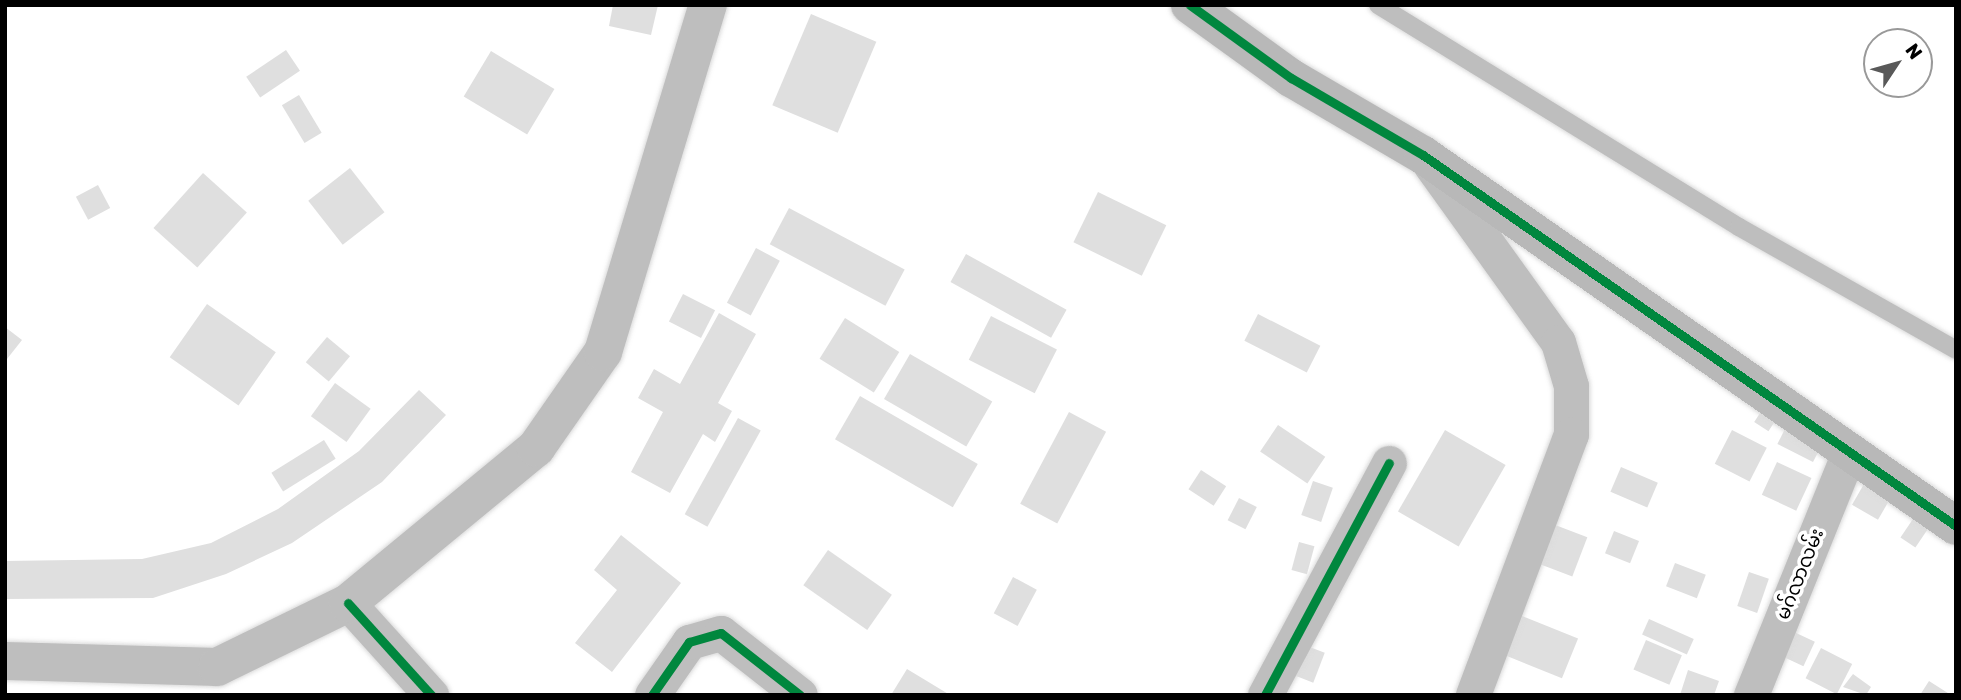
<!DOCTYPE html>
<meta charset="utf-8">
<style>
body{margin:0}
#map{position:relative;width:1961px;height:700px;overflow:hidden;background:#fff;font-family:Rubik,"Noto Sans Myanmar",sans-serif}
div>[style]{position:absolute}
.building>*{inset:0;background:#dfdfdf;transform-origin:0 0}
.roads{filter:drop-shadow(0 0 2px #dbdbdb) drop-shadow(0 0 2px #dbdbdb)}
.lane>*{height:18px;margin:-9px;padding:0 9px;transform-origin:9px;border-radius:9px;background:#bebebe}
.street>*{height:35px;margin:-17.5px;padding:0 17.5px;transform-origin:17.5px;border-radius:17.5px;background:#bebebe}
.secondary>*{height:38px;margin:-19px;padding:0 19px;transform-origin:19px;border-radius:19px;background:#b8b8b8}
.primary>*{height:38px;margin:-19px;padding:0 19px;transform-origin:19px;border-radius:19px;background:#bebebe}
.cycleway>*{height:9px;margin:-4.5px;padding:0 4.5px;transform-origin:4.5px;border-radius:4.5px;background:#00873e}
span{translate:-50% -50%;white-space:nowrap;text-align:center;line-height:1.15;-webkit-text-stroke:7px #fff;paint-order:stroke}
.street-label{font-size:19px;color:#000}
.frame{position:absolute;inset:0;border:7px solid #000;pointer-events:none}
.north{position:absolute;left:1863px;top:28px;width:70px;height:70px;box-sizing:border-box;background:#fff;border:2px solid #999;border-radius:50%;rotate:54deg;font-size:19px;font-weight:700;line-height:28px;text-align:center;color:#000}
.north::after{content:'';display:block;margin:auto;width:24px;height:32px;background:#595959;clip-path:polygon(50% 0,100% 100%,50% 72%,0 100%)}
</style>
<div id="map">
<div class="building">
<i style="clip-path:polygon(613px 5px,658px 5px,651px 35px,609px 26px)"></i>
<i style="left:811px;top:14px;width:71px;height:99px;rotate:23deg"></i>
<i style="left:286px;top:50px;width:25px;height:48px;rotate:56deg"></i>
<i style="left:491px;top:51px;width:74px;height:53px;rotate:31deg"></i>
<i style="left:299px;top:95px;width:44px;height:20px;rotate:59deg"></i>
<i style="left:350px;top:168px;width:56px;height:53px;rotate:52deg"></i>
<i style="left:203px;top:173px;width:59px;height:74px;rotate:42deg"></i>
<i style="left:98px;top:185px;width:26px;height:25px;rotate:62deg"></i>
<i style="left:1098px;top:192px;width:76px;height:56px;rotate:26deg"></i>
<i style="left:789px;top:208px;width:131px;height:41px;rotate:28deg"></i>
<i style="left:756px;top:248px;width:27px;height:62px;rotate:28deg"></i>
<i style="left:966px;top:254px;width:115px;height:32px;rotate:29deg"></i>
<i style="left:683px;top:294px;width:36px;height:31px;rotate:27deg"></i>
<i style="left:207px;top:304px;width:84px;height:65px;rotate:35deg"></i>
<i style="clip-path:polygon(719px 313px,756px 334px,718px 403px,732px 411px,715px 442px,703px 434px,670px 493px,631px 472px,663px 412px,638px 398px,654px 369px,680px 384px)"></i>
<i style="left:1258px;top:314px;width:70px;height:30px;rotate:27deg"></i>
<i style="left:991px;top:316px;width:74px;height:49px;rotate:27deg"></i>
<i style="left:845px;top:318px;width:64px;height:48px;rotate:32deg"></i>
<i style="clip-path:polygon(5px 327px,22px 340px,7px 359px,5px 358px)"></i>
<i style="left:327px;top:337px;width:30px;height:33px;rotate:40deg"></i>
<i style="left:910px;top:354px;width:95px;height:52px;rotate:30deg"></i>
<i style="left:335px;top:383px;width:44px;height:41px;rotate:36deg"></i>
<i style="clip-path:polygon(419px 390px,446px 415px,382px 482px,292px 543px,226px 574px,153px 598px,5px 599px,5px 561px,142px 559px,211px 543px,278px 509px,359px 451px)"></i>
<i style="left:860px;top:396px;width:136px;height:50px;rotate:30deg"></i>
<i style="left:1764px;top:407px;width:17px;height:18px;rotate:33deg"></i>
<i style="left:1069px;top:412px;width:42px;height:104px;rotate:28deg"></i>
<i style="left:738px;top:418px;width:26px;height:110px;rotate:29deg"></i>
<i style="left:1278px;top:425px;width:57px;height:32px;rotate:34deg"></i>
<i style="left:1786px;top:427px;width:40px;height:19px;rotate:27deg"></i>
<i style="left:1445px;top:430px;width:70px;height:94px;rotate:30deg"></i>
<i style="left:1732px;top:430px;width:39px;height:38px;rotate:27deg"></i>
<i style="left:324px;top:440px;width:22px;height:62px;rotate:58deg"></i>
<i style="left:1777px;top:462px;width:38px;height:36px;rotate:25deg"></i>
<i style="left:1621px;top:467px;width:40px;height:27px;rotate:23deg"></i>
<i style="left:1201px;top:470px;width:30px;height:23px;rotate:33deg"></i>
<i style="left:1313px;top:481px;width:21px;height:36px;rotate:19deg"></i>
<i style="left:1864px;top:484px;width:30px;height:24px;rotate:30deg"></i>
<i style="left:1239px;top:498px;width:20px;height:25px;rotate:27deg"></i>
<i style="left:1915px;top:516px;width:18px;height:26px;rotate:34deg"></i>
<i style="left:1550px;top:523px;width:40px;height:42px;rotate:21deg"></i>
<i style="left:1614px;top:531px;width:27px;height:24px;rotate:22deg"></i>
<i style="clip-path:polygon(621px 535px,681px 583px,612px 672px,575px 643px,617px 590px,594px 570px)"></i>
<i style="left:1299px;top:542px;width:16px;height:29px;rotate:15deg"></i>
<i style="left:828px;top:550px;width:78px;height:43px;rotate:35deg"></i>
<i style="left:1675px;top:563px;width:33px;height:25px;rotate:21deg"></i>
<i style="left:1749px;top:572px;width:21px;height:36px;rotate:19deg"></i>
<i style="left:1013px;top:577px;width:27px;height:41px;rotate:28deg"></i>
<i style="left:1515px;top:613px;width:68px;height:43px;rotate:22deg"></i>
<i style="left:1649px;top:619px;width:49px;height:17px;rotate:24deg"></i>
<i style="left:1794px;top:632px;width:23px;height:27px;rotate:25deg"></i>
<i style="left:1646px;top:640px;width:39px;height:32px;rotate:23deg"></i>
<i style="left:1307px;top:646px;width:19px;height:32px;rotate:21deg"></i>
<i style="left:1821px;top:648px;width:35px;height:34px;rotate:27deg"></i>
<i style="clip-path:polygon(907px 669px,950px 695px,891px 695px)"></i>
<i style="clip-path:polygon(1688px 670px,1719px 681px,1714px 695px,1680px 695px)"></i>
<i style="clip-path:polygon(1853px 674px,1871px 687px,1866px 695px,1843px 687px)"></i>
<i style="clip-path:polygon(1929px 681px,1951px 695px,1920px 695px)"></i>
</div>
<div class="roads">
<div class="lane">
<i style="left:1378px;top:5px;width:424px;rotate:31.6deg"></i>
<i style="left:1739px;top:227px;width:249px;rotate:29.5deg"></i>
</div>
<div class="street">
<i style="left:1430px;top:164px;width:219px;rotate:54.3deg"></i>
<i style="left:1558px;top:342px;width:46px;rotate:73.5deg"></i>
<i style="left:1571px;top:386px;width:48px;rotate:90deg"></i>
<i style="left:1571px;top:434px;width:279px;rotate:110.6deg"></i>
<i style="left:348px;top:603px;width:124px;rotate:47.9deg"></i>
<i style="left:652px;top:695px;width:65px;rotate:-55.1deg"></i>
<i style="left:689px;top:642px;width:33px;rotate:-16deg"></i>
<i style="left:721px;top:633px;width:100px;rotate:38.1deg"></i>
<i style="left:1265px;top:695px;width:263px;rotate:-61.9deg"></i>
<i style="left:1751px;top:695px;width:261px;rotate:-68deg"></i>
</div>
<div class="secondary">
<i style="left:1190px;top:5px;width:125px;rotate:35.9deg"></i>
<i style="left:1291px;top:78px;width:153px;rotate:30.3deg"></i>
<i style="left:1423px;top:155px;width:649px;rotate:34.84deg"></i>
</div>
<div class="primary">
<i style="left:5px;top:661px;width:212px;rotate:1.6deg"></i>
<i style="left:217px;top:667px;width:146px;rotate:-26deg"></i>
<i style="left:348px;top:603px;width:244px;rotate:-39.5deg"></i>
<i style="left:536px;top:448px;width:117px;rotate:-55.1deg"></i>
<i style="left:603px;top:352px;width:363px;rotate:-73.2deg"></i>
</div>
</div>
<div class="cycleway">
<i style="left:1190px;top:5px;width:125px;rotate:35.9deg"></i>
<i style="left:1291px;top:78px;width:153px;rotate:30.3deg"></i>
<i style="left:1423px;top:155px;width:649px;rotate:34.84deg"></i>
<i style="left:348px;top:603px;width:124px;rotate:47.9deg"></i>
<i style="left:652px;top:695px;width:65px;rotate:-55.1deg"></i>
<i style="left:689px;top:642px;width:33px;rotate:-16deg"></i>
<i style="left:721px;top:633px;width:100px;rotate:38.1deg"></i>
<i style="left:1265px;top:695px;width:263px;rotate:-61.9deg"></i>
</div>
<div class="street-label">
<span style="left:1800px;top:574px;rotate:-68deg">မဂ်လာလမ်း</span>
</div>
<div class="frame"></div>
<div class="north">N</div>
</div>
